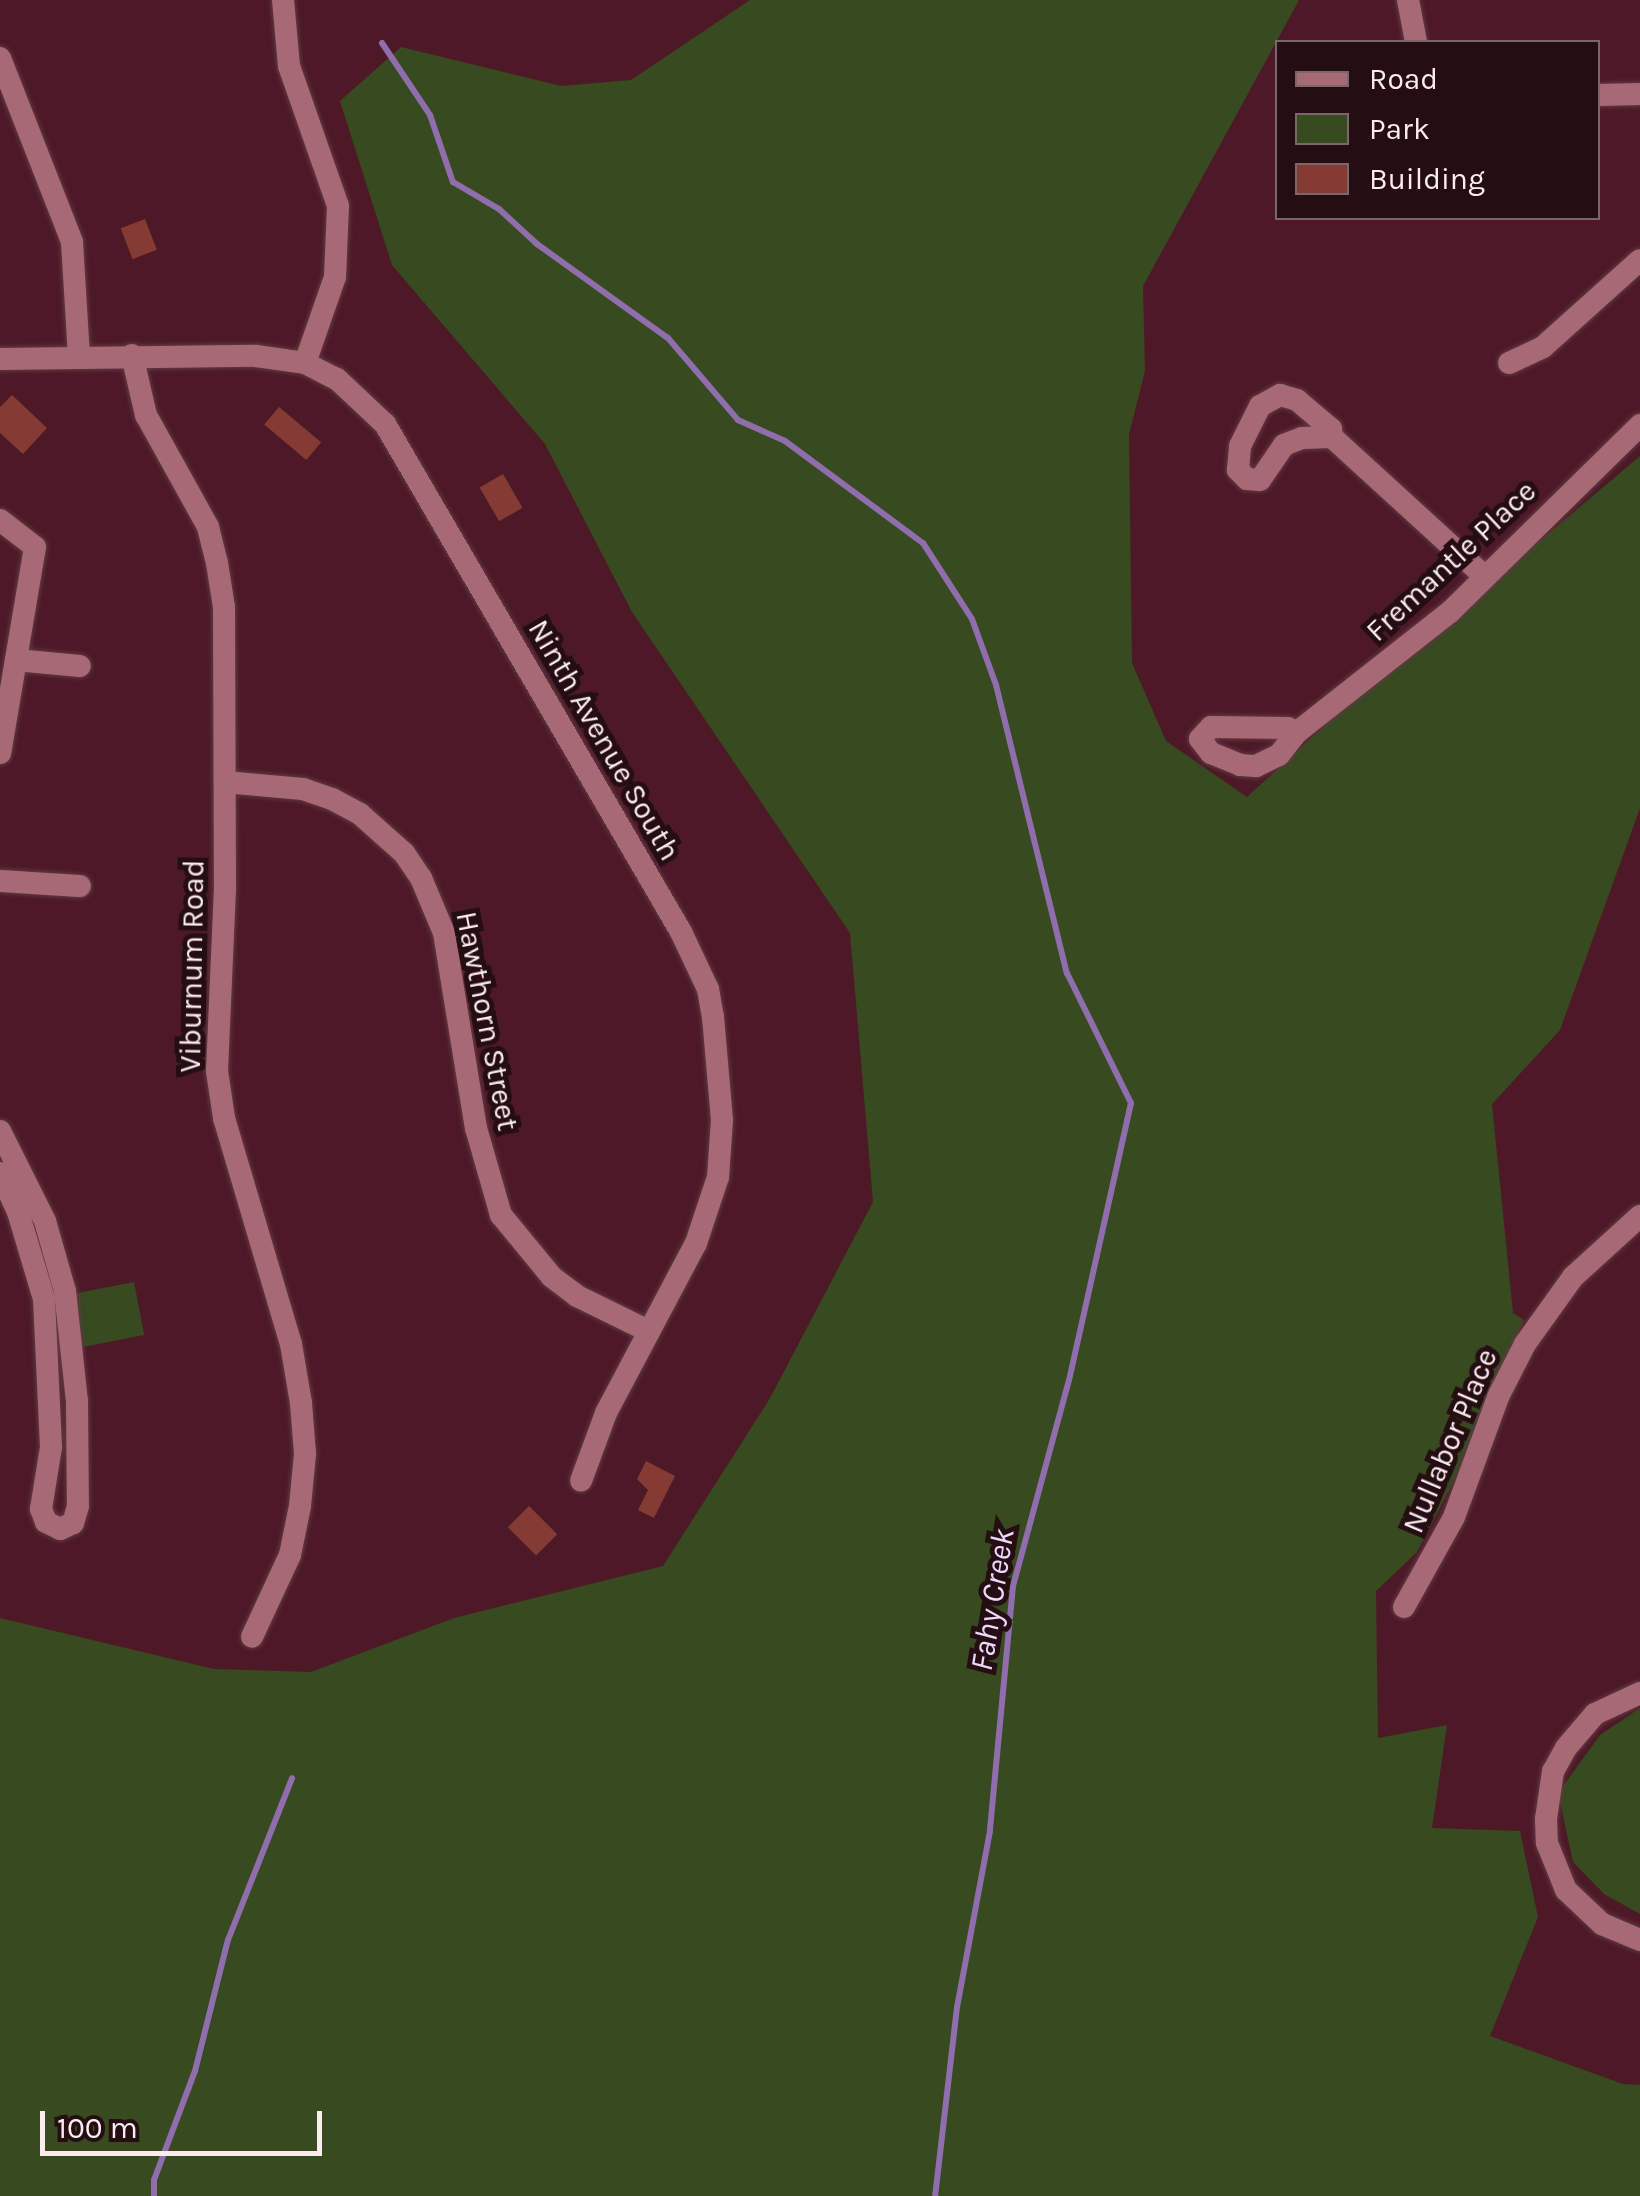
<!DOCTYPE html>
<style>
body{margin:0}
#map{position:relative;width:1640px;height:2196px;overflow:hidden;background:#4e1926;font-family:Karla,sans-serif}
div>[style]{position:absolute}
.green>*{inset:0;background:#374a20;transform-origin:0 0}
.stream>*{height:6px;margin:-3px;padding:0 3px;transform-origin:3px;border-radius:3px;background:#906dad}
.building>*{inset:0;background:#833b33;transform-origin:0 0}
.roads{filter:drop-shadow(0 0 2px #613945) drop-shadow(0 0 2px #613945)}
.minor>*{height:22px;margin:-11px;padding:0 11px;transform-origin:11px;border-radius:11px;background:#a76a74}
span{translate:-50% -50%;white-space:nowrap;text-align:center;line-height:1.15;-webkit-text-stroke:10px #250e12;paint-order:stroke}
.street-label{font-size:30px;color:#fbedee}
.water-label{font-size:32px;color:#ebd8fc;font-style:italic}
.legend{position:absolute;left:1275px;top:40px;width:325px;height:180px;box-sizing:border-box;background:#250e12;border:2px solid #7b676a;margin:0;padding:12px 18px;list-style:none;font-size:30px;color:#fbedee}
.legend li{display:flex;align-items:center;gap:20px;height:50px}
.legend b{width:50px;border:2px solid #7b676a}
.scale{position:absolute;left:40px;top:2111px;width:282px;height:45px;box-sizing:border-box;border:5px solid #fbedee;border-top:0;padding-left:12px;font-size:30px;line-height:35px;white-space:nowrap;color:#fbedee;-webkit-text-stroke:8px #250e12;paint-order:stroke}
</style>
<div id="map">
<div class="green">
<i style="clip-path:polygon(750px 0,1299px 0,1143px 286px,1145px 371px,1129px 434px,1132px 663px,1166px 741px,1247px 797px,1369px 685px,1640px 456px,1640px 808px,1560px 1030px,1492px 1104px,1513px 1313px,1524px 1320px,1456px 1477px,1417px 1552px,1376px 1591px,1378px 1738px,1447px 1725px,1432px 1828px,1520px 1831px,1538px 1917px,1490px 2036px,1623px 2084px,1640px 2085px,1640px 2196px,0 2196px,0 1618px,214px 1669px,311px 1672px,454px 1618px,663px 1566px,769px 1400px,873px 1202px,850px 933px,632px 612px,545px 444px,392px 265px,340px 101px,401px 47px,561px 86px,631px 80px)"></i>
<i style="left:134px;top:1282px;width:54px;height:63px;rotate:79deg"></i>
<i style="clip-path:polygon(1640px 1708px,1640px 1914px,1604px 1894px,1573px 1862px,1558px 1793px,1600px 1735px)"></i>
</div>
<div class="stream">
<i style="left:382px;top:43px;width:87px;rotate:56.3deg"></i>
<i style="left:430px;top:115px;width:71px;rotate:71.1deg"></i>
<i style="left:453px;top:182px;width:53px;rotate:30.4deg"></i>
<i style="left:499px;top:209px;width:52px;rotate:42.6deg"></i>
<i style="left:537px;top:244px;width:161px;rotate:35.7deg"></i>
<i style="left:668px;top:338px;width:108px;rotate:49.5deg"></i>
<i style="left:738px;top:420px;width:51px;rotate:24.1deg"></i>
<i style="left:785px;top:441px;width:172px;rotate:36.5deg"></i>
<i style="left:923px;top:543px;width:90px;rotate:57.2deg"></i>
<i style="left:972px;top:619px;width:70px;rotate:70deg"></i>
<i style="left:996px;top:685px;width:297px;rotate:76.2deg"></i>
<i style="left:1067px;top:973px;width:145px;rotate:63.8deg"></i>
<i style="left:1131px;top:1103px;width:284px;rotate:102.6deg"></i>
<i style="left:1069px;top:1380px;width:213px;rotate:105.2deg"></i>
<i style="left:1013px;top:1586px;width:246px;rotate:95.4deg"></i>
<i style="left:990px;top:1831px;width:179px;rotate:100.6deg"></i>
<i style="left:957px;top:2007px;width:190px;rotate:96.6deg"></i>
<i style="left:154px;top:2196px;width:16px;rotate:-90deg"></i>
<i style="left:154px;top:2180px;width:116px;rotate:-69.4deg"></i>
<i style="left:195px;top:2071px;width:135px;rotate:-75.9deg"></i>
<i style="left:228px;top:1940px;width:174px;rotate:-68.4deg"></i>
</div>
<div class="building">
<i style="left:145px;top:219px;width:33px;height:26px;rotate:69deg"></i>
<i style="clip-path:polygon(12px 395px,47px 428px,23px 454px,0 433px,0 407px)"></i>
<i style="left:279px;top:407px;width:55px;height:23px;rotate:40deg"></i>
<i style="left:503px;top:474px;width:39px;height:27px;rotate:60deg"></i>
<i style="clip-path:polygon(646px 1461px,675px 1476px,654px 1518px,638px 1510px,648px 1490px,637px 1479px)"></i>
<i style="left:529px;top:1506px;width:40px;height:30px;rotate:45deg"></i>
</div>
<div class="roads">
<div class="minor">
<i style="left:283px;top:0;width:66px;rotate:84.8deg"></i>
<i style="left:289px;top:66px;width:148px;rotate:70.7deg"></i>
<i style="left:338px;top:206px;width:71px;rotate:92.4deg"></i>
<i style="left:335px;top:277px;width:91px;rotate:109.2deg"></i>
<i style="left:1408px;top:0;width:43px;rotate:79.2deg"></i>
<i style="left:0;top:58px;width:198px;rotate:68.6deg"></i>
<i style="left:72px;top:242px;width:116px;rotate:86.5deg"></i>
<i style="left:1598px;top:95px;width:42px;rotate:-1.4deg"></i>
<i style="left:132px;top:355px;width:62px;rotate:76.9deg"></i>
<i style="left:146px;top:415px;width:128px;rotate:61deg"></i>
<i style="left:208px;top:527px;width:37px;rotate:76deg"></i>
<i style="left:217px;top:563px;width:45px;rotate:81deg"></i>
<i style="left:224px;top:607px;width:281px;rotate:89.8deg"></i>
<i style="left:225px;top:888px;width:183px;rotate:92.5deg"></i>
<i style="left:217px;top:1071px;width:48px;rotate:81.5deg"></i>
<i style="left:224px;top:1118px;width:236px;rotate:73.5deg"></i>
<i style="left:291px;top:1344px;width:60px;rotate:80.4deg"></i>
<i style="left:301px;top:1403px;width:51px;rotate:85.5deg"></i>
<i style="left:305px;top:1454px;width:52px;rotate:95.5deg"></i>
<i style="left:300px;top:1506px;width:50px;rotate:101.5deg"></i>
<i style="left:290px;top:1555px;width:90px;rotate:114.9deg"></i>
<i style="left:0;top:359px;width:256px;rotate:-0.7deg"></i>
<i style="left:256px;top:356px;width:49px;rotate:8.1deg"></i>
<i style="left:305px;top:363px;width:36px;rotate:27deg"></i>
<i style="left:337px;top:379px;width:66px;rotate:43.2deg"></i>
<i style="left:385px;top:424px;width:588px;rotate:59.77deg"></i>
<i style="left:681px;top:932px;width:63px;rotate:64.7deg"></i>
<i style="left:708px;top:989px;width:28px;rotate:80deg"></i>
<i style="left:713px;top:1017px;width:103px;rotate:85deg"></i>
<i style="left:722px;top:1120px;width:57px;rotate:94deg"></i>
<i style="left:718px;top:1177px;width:70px;rotate:108.4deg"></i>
<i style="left:696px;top:1243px;width:192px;rotate:117.9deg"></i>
<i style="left:606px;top:1413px;width:72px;rotate:110.2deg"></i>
<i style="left:1509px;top:363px;width:38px;rotate:-25deg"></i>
<i style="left:1543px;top:347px;width:130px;rotate:-41.9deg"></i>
<i style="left:1332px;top:437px;width:30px;rotate:178deg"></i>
<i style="left:1302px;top:438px;width:19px;rotate:159deg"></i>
<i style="left:1284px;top:445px;width:42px;rotate:124.4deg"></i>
<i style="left:1260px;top:480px;width:13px;rotate:-176deg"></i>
<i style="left:1247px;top:479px;width:13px;rotate:-135deg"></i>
<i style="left:1238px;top:470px;width:24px;rotate:-85deg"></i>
<i style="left:1240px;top:446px;width:45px;rotate:-63.4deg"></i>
<i style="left:1260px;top:406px;width:23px;rotate:-29deg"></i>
<i style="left:1280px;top:395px;width:18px;rotate:16deg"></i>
<i style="left:1297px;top:400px;width:45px;rotate:40.5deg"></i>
<i style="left:1331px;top:429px;width:8px;rotate:83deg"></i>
<i style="left:1332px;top:437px;width:206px;rotate:42.4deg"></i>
<i style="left:0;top:520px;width:44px;rotate:37.6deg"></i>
<i style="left:35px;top:547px;width:209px;rotate:99.6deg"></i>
<i style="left:16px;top:660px;width:64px;rotate:5.4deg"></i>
<i style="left:1296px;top:733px;width:9px;rotate:-148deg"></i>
<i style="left:1288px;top:728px;width:77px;rotate:-179.3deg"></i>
<i style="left:1211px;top:727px;width:16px;rotate:133deg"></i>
<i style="left:1200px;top:739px;width:18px;rotate:52deg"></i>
<i style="left:1211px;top:753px;width:31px;rotate:22deg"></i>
<i style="left:1240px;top:765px;width:16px;rotate:4deg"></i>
<i style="left:1256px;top:766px;width:25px;rotate:-26deg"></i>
<i style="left:1279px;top:755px;width:28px;rotate:-52deg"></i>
<i style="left:1296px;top:733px;width:196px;rotate:-38.2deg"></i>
<i style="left:1450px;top:612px;width:267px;rotate:-44.5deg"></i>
<i style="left:225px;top:782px;width:78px;rotate:5.1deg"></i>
<i style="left:303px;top:789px;width:31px;rotate:19deg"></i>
<i style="left:332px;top:799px;width:32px;rotate:28deg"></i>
<i style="left:360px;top:814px;width:59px;rotate:41.6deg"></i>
<i style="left:404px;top:853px;width:30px;rotate:56deg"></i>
<i style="left:421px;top:878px;width:60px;rotate:67.3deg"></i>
<i style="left:444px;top:933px;width:198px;rotate:80.7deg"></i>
<i style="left:476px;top:1128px;width:91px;rotate:74deg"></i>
<i style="left:501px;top:1215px;width:80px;rotate:50.6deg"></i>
<i style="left:552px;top:1277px;width:31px;rotate:37deg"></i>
<i style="left:577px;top:1296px;width:79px;rotate:26.2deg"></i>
<i style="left:0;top:881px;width:80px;rotate:3.6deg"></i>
<i style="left:0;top:1131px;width:101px;rotate:63.4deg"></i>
<i style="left:45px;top:1221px;width:73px;rotate:74.1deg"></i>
<i style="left:65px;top:1291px;width:111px;rotate:83.8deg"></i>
<i style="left:77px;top:1401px;width:105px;rotate:89.5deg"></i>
<i style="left:78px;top:1506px;width:18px;rotate:106deg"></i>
<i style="left:73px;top:1523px;width:14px;rotate:155deg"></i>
<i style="left:60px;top:1529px;width:16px;rotate:-153deg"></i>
<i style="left:46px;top:1522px;width:14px;rotate:-111deg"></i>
<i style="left:41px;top:1509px;width:63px;rotate:-80.8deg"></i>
<i style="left:51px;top:1447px;width:148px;rotate:-92.7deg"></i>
<i style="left:44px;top:1299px;width:91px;rotate:-106.6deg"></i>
<i style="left:18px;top:1212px;width:43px;rotate:-114.8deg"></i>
<i style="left:1404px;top:1607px;width:103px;rotate:-60.9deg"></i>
<i style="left:1454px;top:1517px;width:130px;rotate:-69.8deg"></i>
<i style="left:1499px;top:1395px;width:57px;rotate:-63deg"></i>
<i style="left:1525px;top:1344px;width:82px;rotate:-54.4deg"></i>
<i style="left:1573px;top:1277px;width:91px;rotate:-42.3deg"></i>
<i style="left:1640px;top:1693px;width:50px;rotate:155deg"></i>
<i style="left:1595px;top:1714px;width:45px;rotate:130.5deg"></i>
<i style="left:1566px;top:1748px;width:26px;rotate:119deg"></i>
<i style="left:1553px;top:1771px;width:49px;rotate:98.3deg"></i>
<i style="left:1546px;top:1819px;width:24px;rotate:88deg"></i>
<i style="left:1547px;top:1843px;width:51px;rotate:68deg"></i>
<i style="left:1566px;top:1890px;width:50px;rotate:43.4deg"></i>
<i style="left:1602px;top:1924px;width:41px;rotate:22.8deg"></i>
</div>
</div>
<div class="street-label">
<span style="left:1451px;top:561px;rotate:-43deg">Fremantle Place</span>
<span style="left:604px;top:740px;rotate:60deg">Ninth Avenue South</span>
<span style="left:192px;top:966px;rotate:-89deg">Viburnum Road</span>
<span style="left:487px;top:1021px;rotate:79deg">Hawthorn Street</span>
<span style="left:1450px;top:1441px;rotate:-67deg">Nullabor Place</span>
</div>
<div class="water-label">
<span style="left:993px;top:1600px;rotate:-81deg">Fahy Creek</span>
</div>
<ul class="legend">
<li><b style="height:12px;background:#a76a74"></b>Road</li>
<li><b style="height:28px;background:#374a20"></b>Park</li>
<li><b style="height:28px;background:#833b33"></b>Building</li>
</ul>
<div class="scale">100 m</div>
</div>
